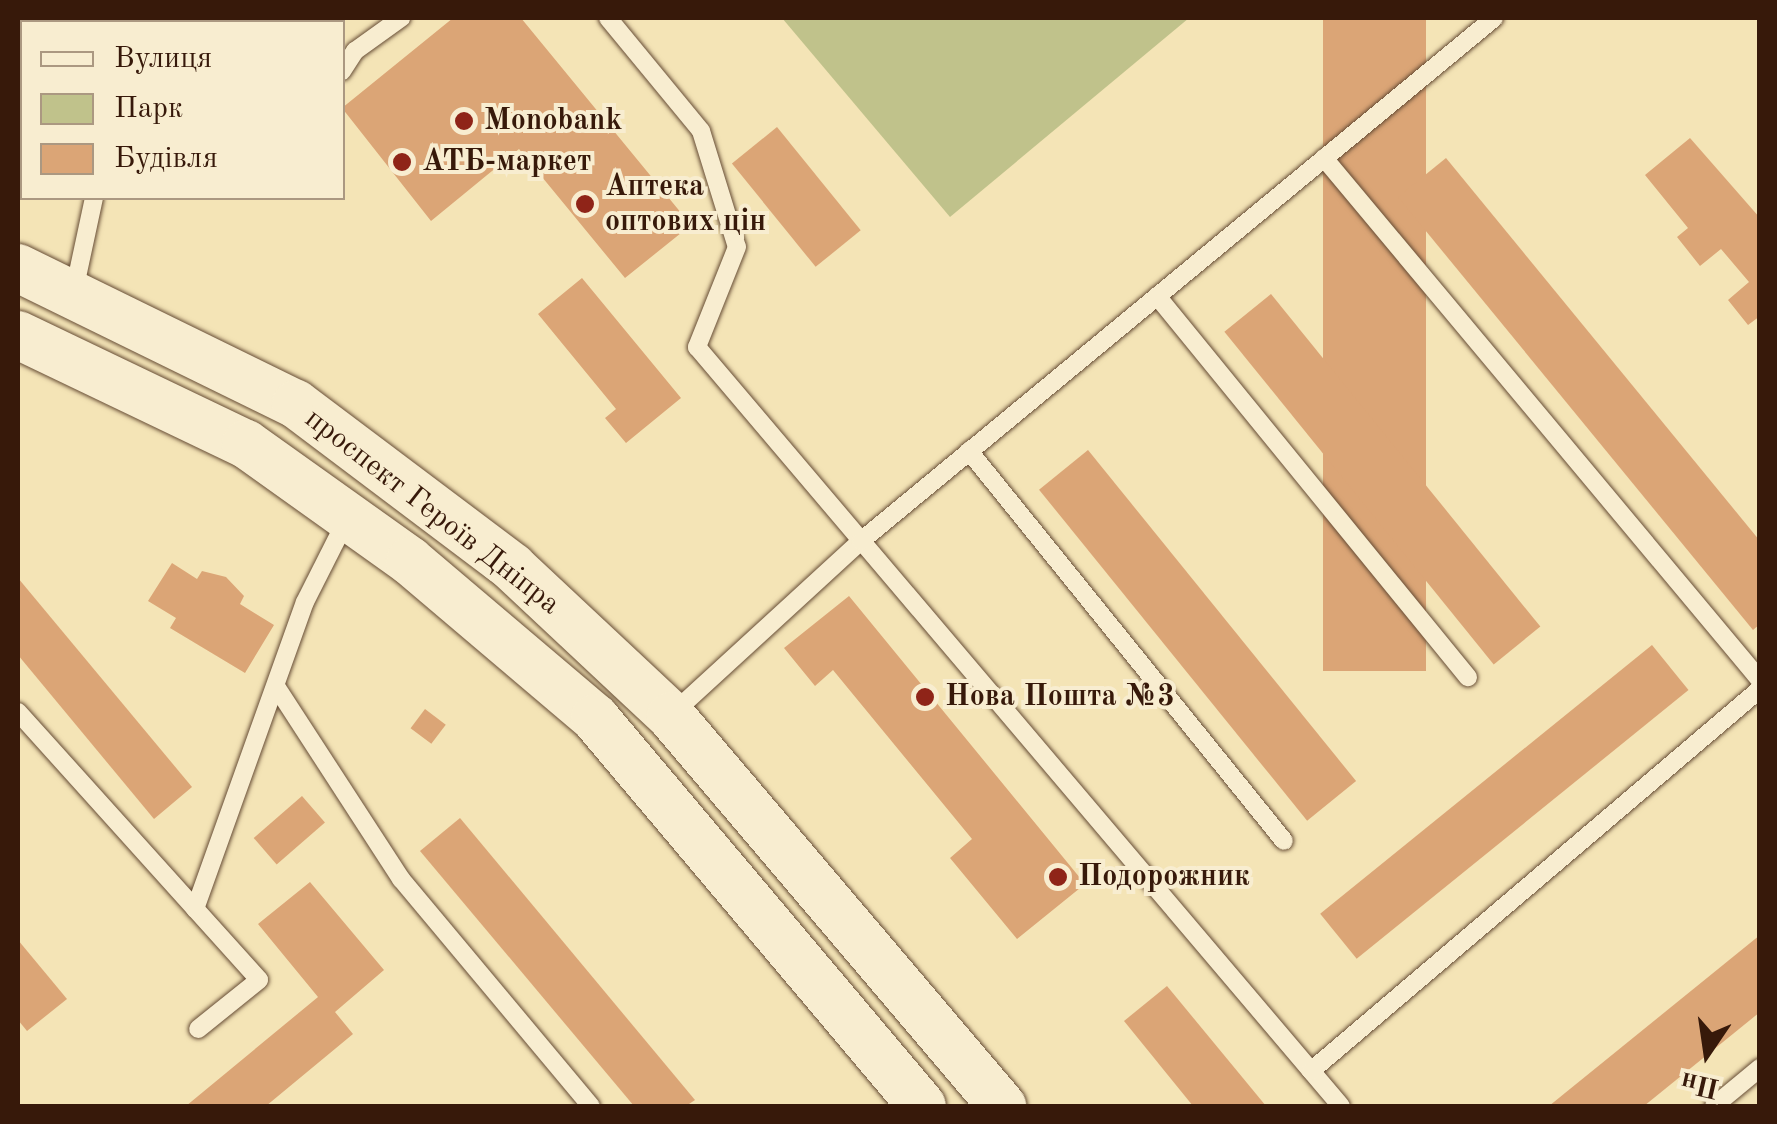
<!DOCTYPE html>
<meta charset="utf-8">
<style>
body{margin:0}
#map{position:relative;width:1777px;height:1124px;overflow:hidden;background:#f4e4b6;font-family:"Old Standard TT",serif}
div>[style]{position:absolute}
.green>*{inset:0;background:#c0c28b}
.building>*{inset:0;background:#dba576;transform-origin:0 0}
.roads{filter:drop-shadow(0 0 2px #664c35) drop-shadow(0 0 2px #664c35)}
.service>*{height:18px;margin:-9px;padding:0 9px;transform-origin:9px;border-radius:9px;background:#f8edd0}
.tertiary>*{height:48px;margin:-24px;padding:0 24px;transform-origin:24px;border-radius:24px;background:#f8edd0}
.dots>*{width:28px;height:28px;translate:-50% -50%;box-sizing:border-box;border:5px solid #f8edd0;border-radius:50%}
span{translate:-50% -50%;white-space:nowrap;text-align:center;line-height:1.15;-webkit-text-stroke:8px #f8edd0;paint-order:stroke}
.poi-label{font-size:30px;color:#37190a;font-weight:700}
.left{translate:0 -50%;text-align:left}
.street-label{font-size:30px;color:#37190a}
.frame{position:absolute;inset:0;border:20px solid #37190a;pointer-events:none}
.legend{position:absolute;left:20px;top:20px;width:325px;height:180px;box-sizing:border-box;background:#f8edd0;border:2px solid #ab9881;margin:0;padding:12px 18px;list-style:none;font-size:30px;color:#37190a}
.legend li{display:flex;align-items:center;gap:20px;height:50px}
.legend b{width:50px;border:2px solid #ab9881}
.north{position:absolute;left:1657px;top:1004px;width:100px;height:100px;-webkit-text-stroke:8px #f8edd0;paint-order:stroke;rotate:193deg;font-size:28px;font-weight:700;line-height:40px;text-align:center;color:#37190a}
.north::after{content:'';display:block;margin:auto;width:35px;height:45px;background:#37190a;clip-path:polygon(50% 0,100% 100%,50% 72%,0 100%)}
</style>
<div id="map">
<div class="green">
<i style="clip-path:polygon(782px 18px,1189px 18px,950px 217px)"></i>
</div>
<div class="building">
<i style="clip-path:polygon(18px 18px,67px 18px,22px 22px,22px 63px)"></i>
<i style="clip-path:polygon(453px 18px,521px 18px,691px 225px,625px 278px,519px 149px,431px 221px,342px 108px)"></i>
<i style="left:1323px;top:18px;width:103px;height:653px"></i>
<i style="left:777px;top:127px;width:133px;height:58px;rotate:51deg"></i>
<i style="clip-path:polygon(1690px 138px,1760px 218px,1760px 316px,1748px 325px,1728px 300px,1749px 282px,1721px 249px,1700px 266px,1677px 237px,1688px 228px,1645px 175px)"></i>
<i style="clip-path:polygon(1446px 158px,1760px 541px,1760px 624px,1753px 630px,1398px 197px)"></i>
<i style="clip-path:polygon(582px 278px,681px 398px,626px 443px,605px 418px,616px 409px,538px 314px)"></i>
<i style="left:1271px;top:294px;width:428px;height:60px;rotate:51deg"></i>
<i style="left:1088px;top:450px;width:426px;height:63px;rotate:51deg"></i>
<i style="clip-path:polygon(172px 563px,197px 579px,202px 571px,226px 577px,244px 596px,240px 604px,274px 625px,245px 673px,170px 628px,176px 618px,148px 601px)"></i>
<i style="clip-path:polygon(18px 578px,192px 787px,154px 819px,18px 655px)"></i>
<i style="clip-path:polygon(849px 596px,1085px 884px,1017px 939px,950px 858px,972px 839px,833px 670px,815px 686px,784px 648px)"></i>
<i style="left:1652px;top:645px;width:58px;height:427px;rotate:51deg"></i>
<i style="left:425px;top:709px;width:26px;height:24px;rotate:37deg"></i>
<i style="left:302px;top:796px;width:35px;height:64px;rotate:49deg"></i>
<i style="clip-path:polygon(460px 818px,695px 1100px,686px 1106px,634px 1106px,420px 851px)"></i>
<i style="clip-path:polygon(310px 882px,384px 970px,335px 1012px,353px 1034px,266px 1106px,186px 1106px,318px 997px,258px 924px)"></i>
<i style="clip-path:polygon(1760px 935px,1760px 1012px,1644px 1106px,1549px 1106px)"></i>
<i style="clip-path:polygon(18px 940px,67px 999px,27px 1031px,18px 1020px)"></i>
<i style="clip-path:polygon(1167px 986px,1266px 1106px,1193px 1106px,1124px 1021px)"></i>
</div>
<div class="roads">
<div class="service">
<i style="left:608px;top:18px;width:146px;rotate:50.5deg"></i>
<i style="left:701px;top:131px;width:121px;rotate:72.8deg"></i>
<i style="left:737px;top:247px;width:108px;rotate:111.8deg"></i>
<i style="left:697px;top:347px;width:995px;rotate:49.69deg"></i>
<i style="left:138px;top:22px;width:5px;rotate:-53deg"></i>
<i style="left:342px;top:71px;width:24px;rotate:-57deg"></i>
<i style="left:355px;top:51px;width:57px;rotate:-35.7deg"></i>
<i style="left:1324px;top:158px;width:680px;rotate:50.13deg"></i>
<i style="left:74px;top:291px;width:95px;rotate:-77.9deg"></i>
<i style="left:1157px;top:296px;width:492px;rotate:50.8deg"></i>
<i style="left:969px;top:451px;width:501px;rotate:51.07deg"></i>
<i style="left:277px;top:688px;width:228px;rotate:57deg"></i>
<i style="left:401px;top:879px;width:296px;rotate:50.1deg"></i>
<i style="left:18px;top:712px;width:360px;rotate:48deg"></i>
<i style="left:259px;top:980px;width:78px;rotate:141.2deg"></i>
<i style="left:671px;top:715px;width:258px;rotate:-42.5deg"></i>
<i style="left:861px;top:541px;width:821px;rotate:-39.56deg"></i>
<i style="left:195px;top:909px;width:326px;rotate:-70.3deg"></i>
<i style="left:305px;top:602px;width:95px;rotate:-63.2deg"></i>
<i style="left:1311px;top:1071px;width:590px;rotate:-40.39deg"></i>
<i style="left:1714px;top:1106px;width:60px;rotate:-39.6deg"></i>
</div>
<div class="tertiary">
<i style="left:18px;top:268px;width:309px;rotate:26.1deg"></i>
<i style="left:296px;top:404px;width:271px;rotate:37deg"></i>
<i style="left:512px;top:567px;width:218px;rotate:43.1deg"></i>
<i style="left:671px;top:716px;width:512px;rotate:49.68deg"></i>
<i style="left:18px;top:335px;width:253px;rotate:25.6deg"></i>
<i style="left:246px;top:444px;width:201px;rotate:35.5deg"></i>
<i style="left:410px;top:561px;width:243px;rotate:40.3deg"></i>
<i style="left:595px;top:718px;width:507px;rotate:49.88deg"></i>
</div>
</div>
<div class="dots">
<i style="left:464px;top:121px;background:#8f2418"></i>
<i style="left:402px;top:162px;background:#8f2418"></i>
<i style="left:585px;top:204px;background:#8f2418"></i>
<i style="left:925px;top:697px;background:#8f2418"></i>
<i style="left:1058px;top:877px;background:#8f2418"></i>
</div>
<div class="poi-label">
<span class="left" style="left:484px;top:121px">Monobank</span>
<span class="left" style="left:422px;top:162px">АТБ-маркет</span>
<span class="left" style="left:605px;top:204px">Аптека<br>оптових цін</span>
<span class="left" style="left:945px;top:697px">Нова Пошта №3</span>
<span class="left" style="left:1078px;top:877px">Подорожник</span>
</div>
<div class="street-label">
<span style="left:432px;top:512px;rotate:38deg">проспект Героїв Дніпра</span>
</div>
<div class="frame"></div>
<ul class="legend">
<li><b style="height:12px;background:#f8edd0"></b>Вулиця</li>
<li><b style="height:28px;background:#c0c28b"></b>Парк</li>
<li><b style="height:28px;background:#dba576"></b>Будівля</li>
</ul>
<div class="north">Пн</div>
</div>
